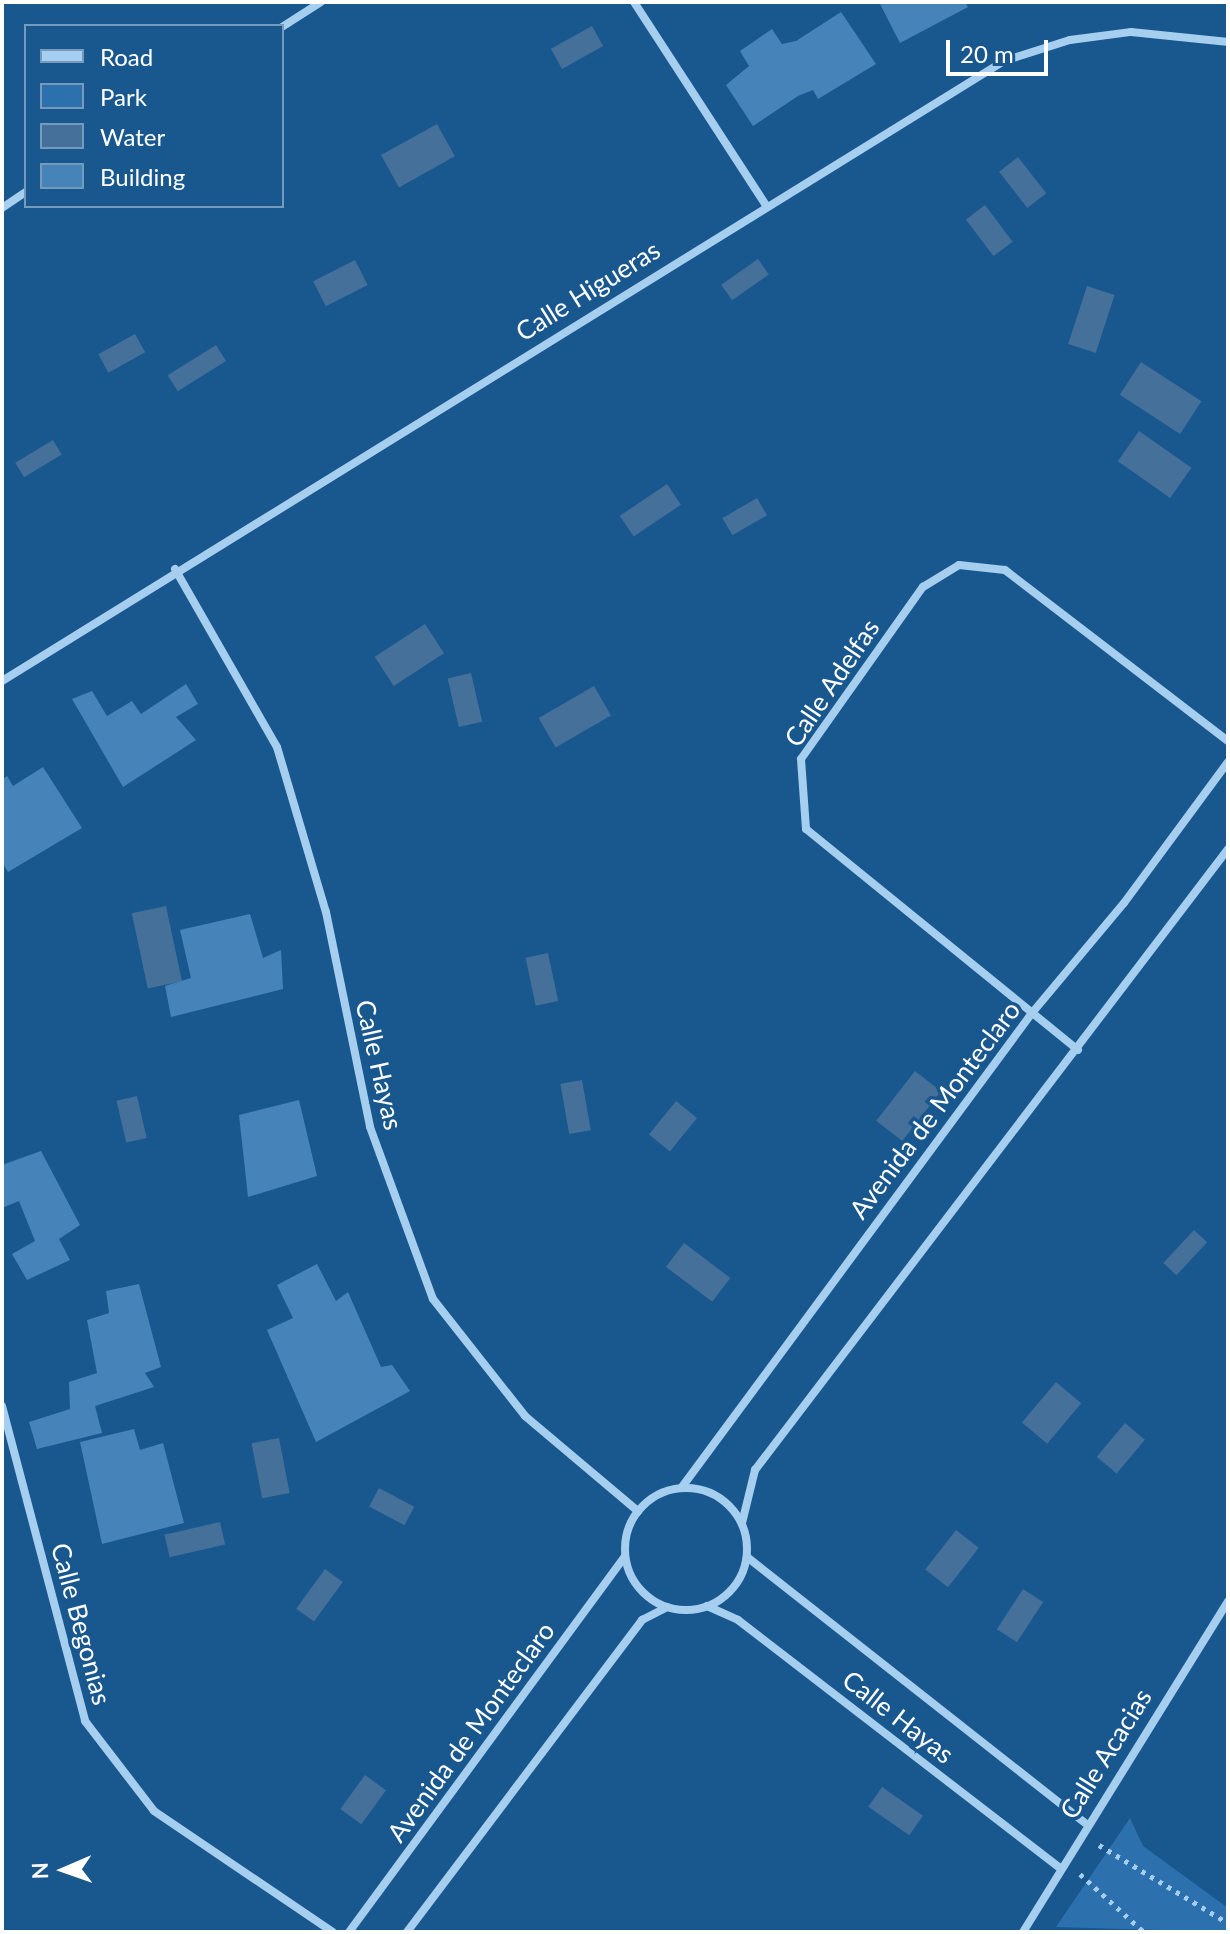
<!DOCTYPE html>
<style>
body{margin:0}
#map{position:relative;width:1230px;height:1934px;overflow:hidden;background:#19578f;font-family:Lato,sans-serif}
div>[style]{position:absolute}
.green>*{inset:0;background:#2c71ae}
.water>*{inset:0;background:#447099;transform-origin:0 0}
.building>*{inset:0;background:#4683b9}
.path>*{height:5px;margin-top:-2.5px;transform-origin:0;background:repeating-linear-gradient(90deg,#a6ceef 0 4px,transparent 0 10px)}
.minor>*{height:8px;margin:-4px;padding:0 4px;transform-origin:4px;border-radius:4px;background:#a6ceef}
.minor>.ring{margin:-4px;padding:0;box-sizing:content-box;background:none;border:8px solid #a6ceef;border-radius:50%}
span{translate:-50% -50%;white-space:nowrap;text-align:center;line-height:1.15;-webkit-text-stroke:7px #19578f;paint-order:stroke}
.street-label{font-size:26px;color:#fff}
.frame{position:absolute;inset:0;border:4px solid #fff;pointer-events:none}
.legend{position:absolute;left:24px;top:24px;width:260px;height:184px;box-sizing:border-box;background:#19578f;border:2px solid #759abc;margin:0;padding:10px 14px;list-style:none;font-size:24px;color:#fff}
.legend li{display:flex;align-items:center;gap:16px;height:40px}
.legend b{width:40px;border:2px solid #759abc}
.north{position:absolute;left:24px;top:1830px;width:80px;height:80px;-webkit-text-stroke:6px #19578f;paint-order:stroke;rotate:268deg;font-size:22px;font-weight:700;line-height:32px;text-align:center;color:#fff}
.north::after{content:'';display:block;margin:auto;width:28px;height:36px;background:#fff;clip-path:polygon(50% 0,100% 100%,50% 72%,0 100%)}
.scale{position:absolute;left:946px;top:40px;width:102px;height:36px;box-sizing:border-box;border:4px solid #fff;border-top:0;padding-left:10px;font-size:24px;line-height:28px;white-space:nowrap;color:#fff;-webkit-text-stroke:6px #19578f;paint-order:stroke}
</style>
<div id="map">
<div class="green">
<i style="clip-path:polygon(1130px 1818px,1143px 1846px,1228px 1908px,1228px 1932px,1056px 1927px)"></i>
</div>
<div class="water">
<i style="left:592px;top:26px;width:23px;height:47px;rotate:61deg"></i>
<i style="left:437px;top:124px;width:37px;height:64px;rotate:61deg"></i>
<i style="left:1018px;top:157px;width:46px;height:24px;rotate:52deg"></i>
<i style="left:985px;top:205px;width:46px;height:24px;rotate:53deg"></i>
<i style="left:758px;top:259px;width:19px;height:45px;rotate:55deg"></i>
<i style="left:355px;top:260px;width:28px;height:47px;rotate:63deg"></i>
<i style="left:1087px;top:286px;width:29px;height:61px;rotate:18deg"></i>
<i style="left:135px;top:334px;width:21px;height:42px;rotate:61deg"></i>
<i style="left:216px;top:345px;width:19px;height:57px;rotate:58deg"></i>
<i style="left:1141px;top:362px;width:72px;height:39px;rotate:33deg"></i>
<i style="left:1139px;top:431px;width:64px;height:37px;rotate:35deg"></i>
<i style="left:53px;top:440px;width:17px;height:44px;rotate:59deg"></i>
<i style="left:667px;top:484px;width:25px;height:57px;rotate:56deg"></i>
<i style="left:757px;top:498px;width:20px;height:40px;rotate:60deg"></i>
<i style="left:425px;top:624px;width:35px;height:60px;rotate:57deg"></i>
<i style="left:471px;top:673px;width:50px;height:24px;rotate:77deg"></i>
<i style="left:594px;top:686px;width:34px;height:64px;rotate:60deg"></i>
<i style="left:166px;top:906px;width:77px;height:35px;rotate:78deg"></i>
<i style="left:548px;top:953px;width:49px;height:23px;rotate:78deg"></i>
<i style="left:915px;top:1071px;width:33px;height:63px;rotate:38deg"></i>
<i style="left:582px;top:1080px;width:51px;height:22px;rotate:80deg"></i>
<i style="left:137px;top:1096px;width:43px;height:21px;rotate:77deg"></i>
<i style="left:676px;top:1101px;width:27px;height:43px;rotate:39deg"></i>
<i style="left:1194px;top:1230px;width:18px;height:45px;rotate:43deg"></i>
<i style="left:684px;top:1243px;width:58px;height:30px;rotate:37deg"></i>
<i style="left:1056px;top:1382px;width:33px;height:53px;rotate:40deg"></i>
<i style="left:1125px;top:1423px;width:26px;height:44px;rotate:40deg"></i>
<i style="left:279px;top:1438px;width:56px;height:28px;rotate:79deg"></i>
<i style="left:379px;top:1488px;width:40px;height:21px;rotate:28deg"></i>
<i style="left:220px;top:1522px;width:23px;height:57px;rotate:77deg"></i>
<i style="left:956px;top:1530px;width:29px;height:50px;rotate:38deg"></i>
<i style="left:325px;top:1569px;width:22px;height:49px;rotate:36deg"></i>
<i style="left:1023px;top:1589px;width:24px;height:48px;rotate:33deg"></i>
<i style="left:365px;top:1775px;width:26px;height:42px;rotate:36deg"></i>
<i style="left:882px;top:1787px;width:50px;height:24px;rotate:35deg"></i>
</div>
<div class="building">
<i style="clip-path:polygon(879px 2px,965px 2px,968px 7px,900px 43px)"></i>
<i style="clip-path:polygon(841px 12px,876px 64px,818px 99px,813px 90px,798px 96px,753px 126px,726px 85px,749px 66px,740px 51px,772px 29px,782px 44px,796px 41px)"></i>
<i style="clip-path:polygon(186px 684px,198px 704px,176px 717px,196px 740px,123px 787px,72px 699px,92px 691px,107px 716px,132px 701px,141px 714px)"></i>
<i style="clip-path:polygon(43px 767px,82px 828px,8px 872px,2px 862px,2px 780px,7px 776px,13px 786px)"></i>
<i style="clip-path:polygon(250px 914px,263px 958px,281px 950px,283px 989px,171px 1017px,165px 986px,191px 978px,180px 930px)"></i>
<i style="clip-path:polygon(299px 1100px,317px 1176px,248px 1197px,239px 1115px)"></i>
<i style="clip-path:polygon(41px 1151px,80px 1225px,59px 1239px,70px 1260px,27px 1280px,12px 1254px,35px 1241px,19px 1201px,2px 1208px,2px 1165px)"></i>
<i style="clip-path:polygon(317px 1264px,336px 1301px,348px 1292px,381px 1367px,392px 1365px,410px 1391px,316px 1442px,267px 1330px,293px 1318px,277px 1285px)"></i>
<i style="clip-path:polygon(139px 1284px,161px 1367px,145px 1373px,154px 1387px,95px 1406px,102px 1433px,37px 1449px,29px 1422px,70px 1409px,69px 1382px,97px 1373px,87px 1320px,109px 1313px,106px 1291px)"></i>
<i style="clip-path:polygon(134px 1429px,140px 1450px,163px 1443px,184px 1523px,102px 1544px,80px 1442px)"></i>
</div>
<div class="path">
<i style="left:1099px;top:1845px;width:151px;rotate:31.2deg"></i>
<i style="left:1080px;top:1874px;width:86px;rotate:42.2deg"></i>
</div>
<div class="minor">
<i style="left:634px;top:2px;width:242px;rotate:57deg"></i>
<i style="left:282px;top:27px;width:46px;rotate:-32.7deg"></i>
<i style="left:2px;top:208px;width:29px;rotate:-34deg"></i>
<i style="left:175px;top:569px;width:205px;rotate:60.2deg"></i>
<i style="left:277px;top:747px;width:172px;rotate:73.5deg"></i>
<i style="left:326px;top:912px;width:219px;rotate:78.4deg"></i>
<i style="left:370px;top:1127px;width:183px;rotate:69.9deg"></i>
<i style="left:433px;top:1299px;width:149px;rotate:51.8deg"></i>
<i style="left:525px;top:1416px;width:148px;rotate:40.1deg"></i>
<i style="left:2px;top:681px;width:1178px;rotate:-31.75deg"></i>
<i style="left:1004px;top:61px;width:69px;rotate:-17.7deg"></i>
<i style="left:1070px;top:40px;width:62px;rotate:-7.5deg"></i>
<i style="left:1131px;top:32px;width:98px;rotate:5.9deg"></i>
<i style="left:1078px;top:1050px;width:350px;rotate:-140.9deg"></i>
<i style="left:806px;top:829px;width:70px;rotate:-94.1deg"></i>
<i style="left:801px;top:759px;width:211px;rotate:-54.7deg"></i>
<i style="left:923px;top:587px;width:42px;rotate:-31.4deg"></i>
<i style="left:959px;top:565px;width:46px;rotate:6.2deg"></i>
<i style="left:1005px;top:570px;width:281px;rotate:37.5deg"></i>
<i style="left:2px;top:1406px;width:326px;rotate:75.2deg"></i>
<i style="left:85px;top:1721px;width:113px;rotate:52.5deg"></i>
<i style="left:154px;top:1811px;width:216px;rotate:34.1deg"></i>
<i style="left:682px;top:1487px;width:589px;rotate:-53.56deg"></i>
<i style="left:1032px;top:1013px;width:143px;rotate:-50.1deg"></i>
<i style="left:1124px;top:903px;width:175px;rotate:-53.6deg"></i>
<i class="ring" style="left:625px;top:1488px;width:114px;height:114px"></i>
<i style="left:742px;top:1523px;width:55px;rotate:-76.2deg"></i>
<i style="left:755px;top:1470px;width:781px;rotate:-52.7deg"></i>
<i style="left:747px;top:1557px;width:430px;rotate:38.2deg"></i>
<i style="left:707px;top:1606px;width:34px;rotate:24deg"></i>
<i style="left:738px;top:1620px;width:406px;rotate:37.6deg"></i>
<i style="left:349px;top:1932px;width:466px;rotate:-53.7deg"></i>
<i style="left:407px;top:1932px;width:391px;rotate:-53deg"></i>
<i style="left:642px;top:1620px;width:28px;rotate:-27deg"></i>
<i style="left:1023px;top:1932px;width:389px;rotate:-58.2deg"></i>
</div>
<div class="street-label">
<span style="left:588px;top:291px;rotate:-32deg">Calle Higueras</span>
<span style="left:832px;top:683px;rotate:-56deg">Calle Adelfas</span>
<span style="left:379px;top:1065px;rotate:77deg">Calle Hayas</span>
<span style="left:935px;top:1110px;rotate:-53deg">Avenida de Monteclaro</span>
<span style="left:81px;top:1624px;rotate:75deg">Calle Begonias</span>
<span style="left:898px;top:1717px;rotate:38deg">Calle Hayas</span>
<span style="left:471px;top:1732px;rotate:-54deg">Avenida de Monteclaro</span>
<span style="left:1106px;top:1754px;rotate:-58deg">Calle Acacias</span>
</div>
<div class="frame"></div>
<ul class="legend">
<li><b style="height:10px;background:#a6ceef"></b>Road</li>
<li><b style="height:22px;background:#2c71ae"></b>Park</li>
<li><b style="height:22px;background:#447099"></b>Water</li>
<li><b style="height:22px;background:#4683b9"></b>Building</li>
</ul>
<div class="north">N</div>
<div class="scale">20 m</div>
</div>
